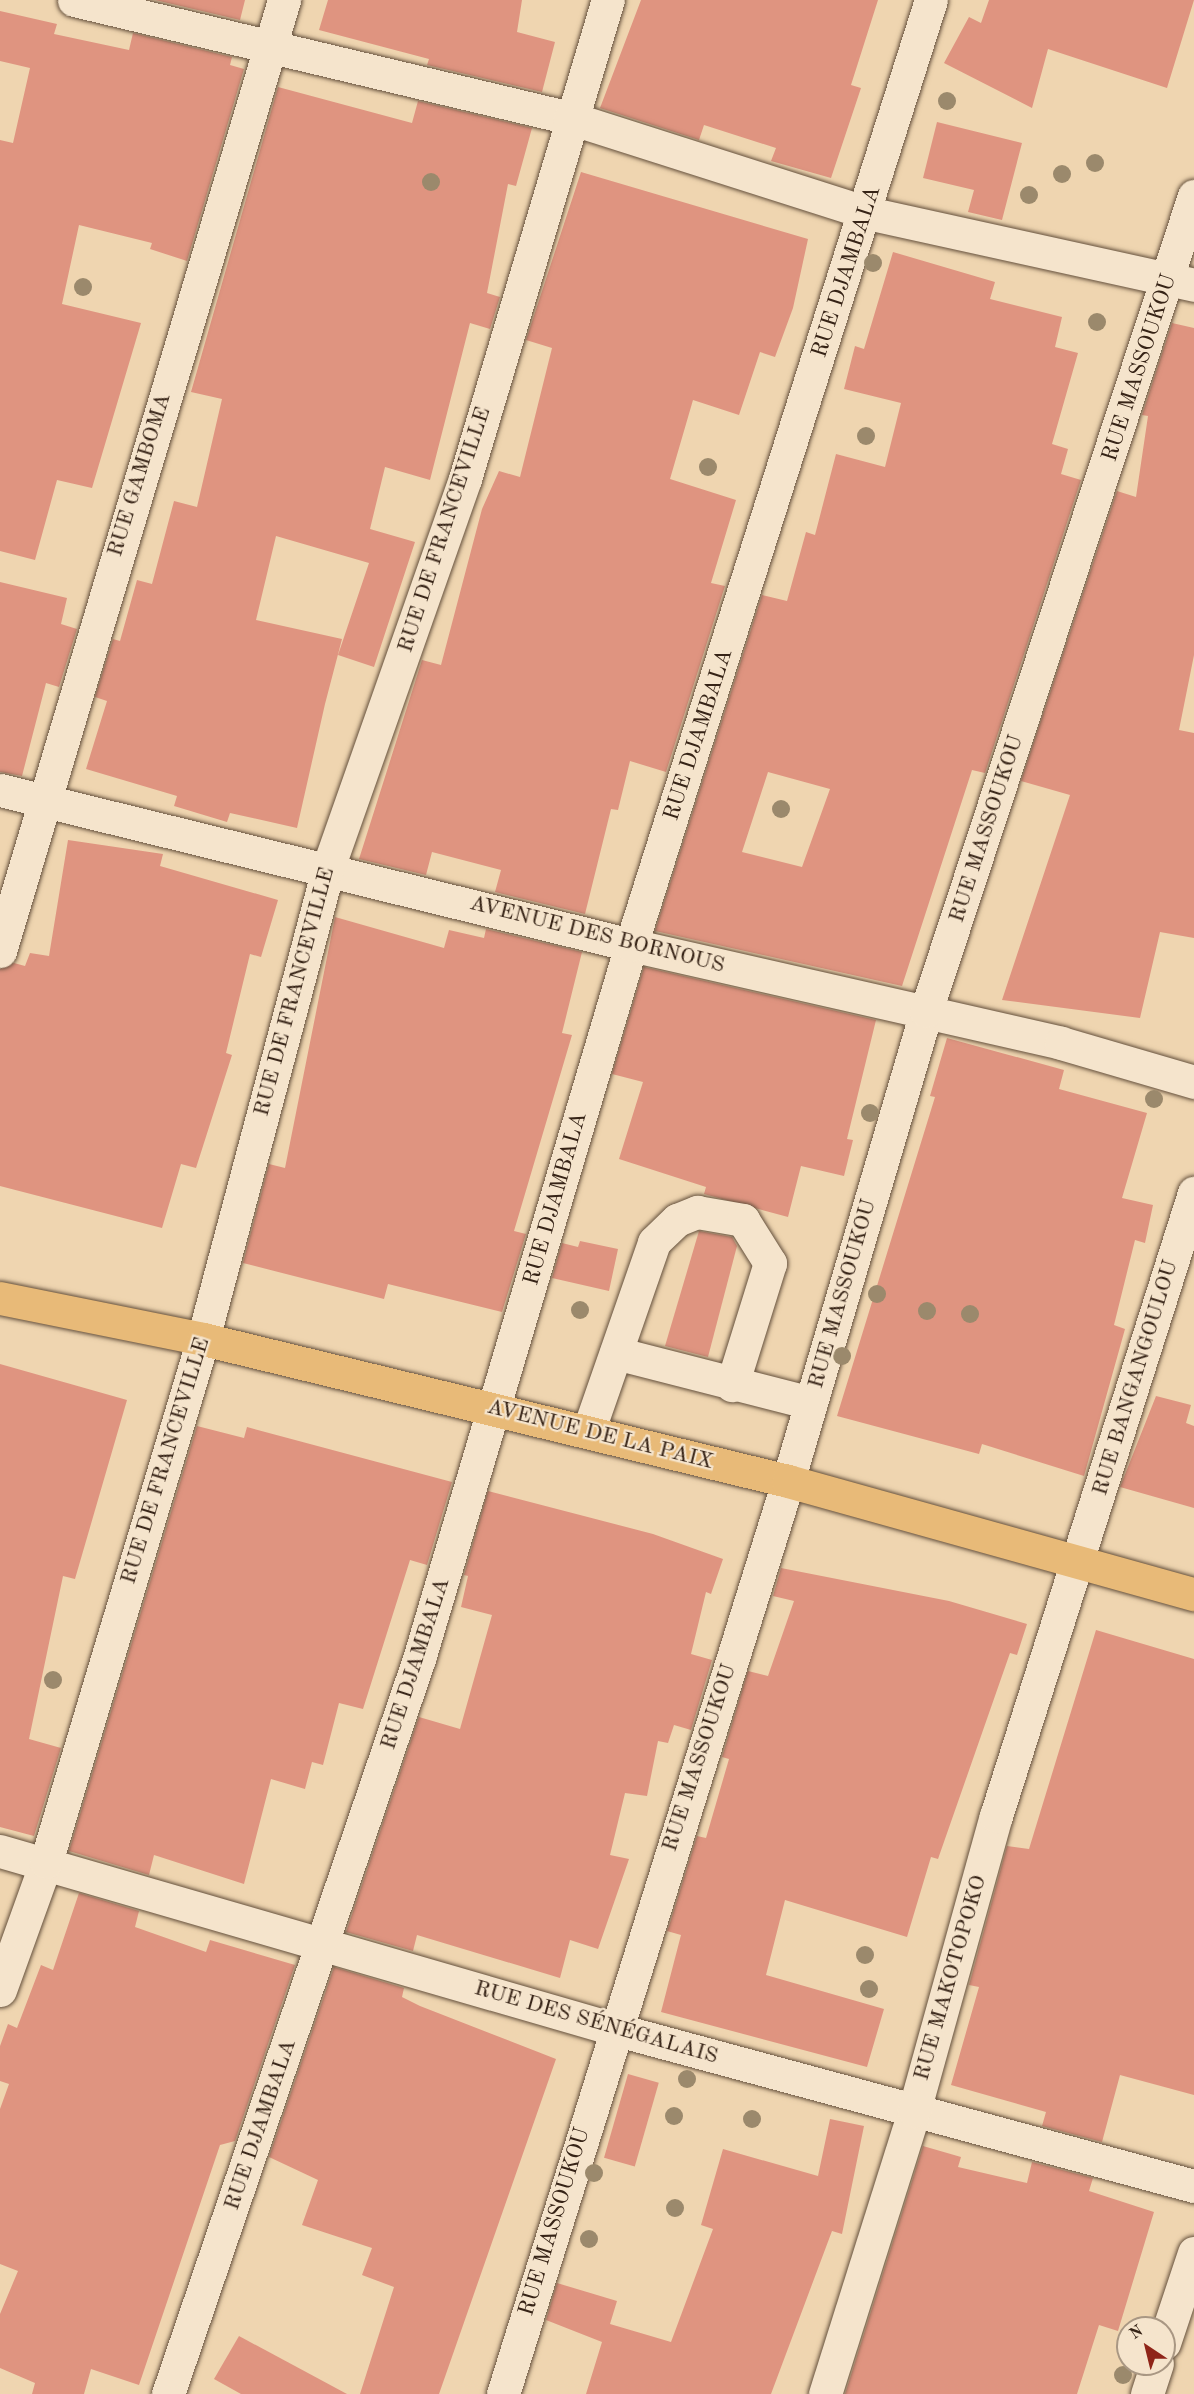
<!DOCTYPE html>
<meta charset="utf-8">
<style>
body{margin:0}
#map{position:relative;width:1194px;height:2394px;overflow:hidden;background:#efd5b0;font-family:"Old Standard TT",serif}
div>[style]{position:absolute}
.building>*{inset:0;background:#df9480;transform-origin:0 0}
.roads{filter:drop-shadow(0 0 2px #64503c) drop-shadow(0 0 2px #64503c)}
.minor>*{height:33px;margin:-16.5px;padding:0 16.5px;transform-origin:16.5px;border-radius:16.5px;background:#f5e4cc}
.major>*{height:33px;margin:-16.5px;padding:0 16.5px;transform-origin:16.5px;border-radius:16.5px;background:#e8ba78}
.trees>*{width:18px;height:18px;margin:-9px;border-radius:50%;background:#9b896c}
span{translate:-50% -50%;white-space:nowrap;text-align:center;line-height:1.15;-webkit-text-stroke:4.5px #f5e4cc;paint-order:stroke}
.street-label{font-size:22px;color:#362316}
.north{position:absolute;left:1116px;top:2316px;width:60px;height:60px;box-sizing:border-box;background:#f5e4cc;border:2px solid #a99783;border-radius:50%;rotate:325deg;font-size:16px;font-weight:700;line-height:24px;text-align:center;color:#362316}
.north::after{content:'';display:block;margin:auto;width:21px;height:27px;background:#8f2418;clip-path:polygon(50% 0,100% 100%,50% 72%,0 100%)}
</style>
<div id="map">
<div class="building">
<i style="clip-path:polygon(155px 0,245px 0,240px 20px)"></i>
<i style="clip-path:polygon(328px 0,522px 0,517px 32px,555px 42px,542px 92px,427px 65px,429px 59px,319px 30px)"></i>
<i style="clip-path:polygon(641px 0,878px 0,851px 85px,861px 88px,831px 178px,771px 161px,776px 148px,704px 125px,699px 140px,600px 108px)"></i>
<i style="clip-path:polygon(989px 0,1194px 0,1167px 88px,1048px 49px,1032px 108px,944px 63px,969px 17px,981px 23px)"></i>
<i style="clip-path:polygon(0 11px,57px 24px,54px 34px,129px 50px,133px 33px,232px 57px,230px 65px,244px 69px,187px 261px,150px 249px,152px 243px,79px 225px,62px 304px,141px 323px,92px 488px,57px 480px,35px 560px,0 551px,0 140px,13px 143px,30px 68px,0 61px)"></i>
<i style="clip-path:polygon(278px 87px,412px 123px,418px 101px,532px 128px,516px 186px,508px 184px,487px 293px,500px 297px,490px 329px,470px 323px,430px 480px,385px 467px,370px 529px,415px 542px,374px 667px,338px 655px,369px 563px,276px 536px,256px 620px,342px 639px,325px 704px,297px 828px,230px 813px,227px 822px,174px 806px,177px 796px,86px 769px,107px 701px,95px 697px,113px 639px,120px 641px,137px 580px,152px 584px,174px 501px,197px 507px,222px 399px,191px 392px)"></i>
<i style="clip-path:polygon(937px 122px,1022px 143px,1002px 220px,968px 212px,974px 190px,923px 178px)"></i>
<i style="clip-path:polygon(581px 172px,808px 239px,793px 308px,775px 357px,760px 352px,739px 415px,693px 400px,670px 479px,736px 500px,711px 583px,725px 586px,666px 772px,630px 761px,618px 810px,611px 809px,585px 914px,495px 892px,501px 870px,432px 852px,426px 875px,359px 859px,422px 660px,441px 665px,482px 509px,499px 471px,520px 477px,552px 348px,526px 340px)"></i>
<i style="clip-path:polygon(evenodd,893px 252px,995px 282px,990px 299px,1062px 317px,1055px 347px,1078px 353px,1052px 444px,1068px 449px,1061px 474px,1081px 480px,985px 773px,972px 770px,902px 986px,655px 931px,762px 595px,787px 601px,806px 532px,815px 535px,836px 454px,885px 467px,901px 403px,844px 389px,855px 346px,864px 349px,893px 252px,768px 772px,830px 789px,802px 867px,742px 852px,768px 772px)"></i>
<i style="clip-path:polygon(1172px 323px,1194px 328px,1194px 655px,1179px 730px,1194px 733px,1194px 938px,1160px 932px,1140px 1018px,1002px 1000px,1070px 795px,1021px 781px,1117px 491px,1136px 497px,1148px 416px,1142px 415px)"></i>
<i style="clip-path:polygon(0 582px,67px 598px,61px 624px,77px 629px,59px 687px,46px 683px,22px 776px,0 772px)"></i>
<i style="clip-path:polygon(68px 840px,163px 854px,160px 866px,278px 900px,261px 957px,250px 954px,226px 1053px,232px 1055px,196px 1168px,181px 1164px,162px 1228px,0 1186px,0 969px,14px 963px,25px 966px,30px 953px,49px 956px)"></i>
<i style="clip-path:polygon(335px 917px,444px 948px,449px 930px,484px 938px,486px 929px,582px 952px,562px 1033px,572px 1035px,514px 1231px,526px 1234px,502px 1312px,388px 1284px,384px 1299px,243px 1263px,269px 1164px,285px 1168px)"></i>
<i style="clip-path:polygon(644px 967px,876px 1020px,847px 1139px,853px 1140px,844px 1176px,801px 1166px,788px 1217px,704px 1194px,706px 1187px,619px 1159px,643px 1082px,612px 1074px)"></i>
<i style="clip-path:polygon(947px 1038px,1064px 1070px,1059px 1089px,1147px 1113px,1122px 1198px,1153px 1205px,1145px 1243px,1135px 1240px,1114px 1325px,1125px 1329px,1084px 1476px,982px 1444px,979px 1454px,837px 1416px,935px 1097px,930px 1096px)"></i>
<i style="clip-path:polygon(699px 1231px,732px 1237px,737px 1246px,708px 1357px,665px 1346px)"></i>
<i style="clip-path:polygon(580px 1241px,618px 1249px,609px 1291px,552px 1278px,562px 1243px,578px 1247px)"></i>
<i style="clip-path:polygon(0 1364px,127px 1400px,75px 1579px,63px 1576px,29px 1739px,61px 1748px,34px 1836px,0 1827px)"></i>
<i style="clip-path:polygon(1156px 1396px,1191px 1405px,1186px 1423px,1194px 1426px,1194px 1508px,1120px 1487px)"></i>
<i style="clip-path:polygon(197px 1426px,244px 1438px,247px 1427px,452px 1482px,427px 1565px,410px 1560px,363px 1709px,339px 1703px,323px 1765px,312px 1762px,305px 1789px,271px 1779px,244px 1884px,154px 1855px,149px 1875px,69px 1851px)"></i>
<i style="clip-path:polygon(488px 1491px,653px 1534px,723px 1559px,711px 1594px,706px 1592px,691px 1654px,712px 1660px,691px 1730px,674px 1725px,668px 1743px,658px 1741px,647px 1796px,625px 1793px,610px 1855px,629px 1859px,598px 1949px,570px 1940px,560px 1978px,417px 1935px,413px 1951px,346px 1932px,419px 1717px,460px 1729px,492px 1615px,461px 1607px,468px 1576px,464px 1575px)"></i>
<i style="clip-path:polygon(781px 1568px,949px 1601px,1027px 1624px,1017px 1655px,1010px 1653px,938px 1859px,931px 1857px,907px 1937px,785px 1900px,766px 1975px,884px 2009px,867px 2067px,661px 2012px,681px 1935px,667px 1931px,669px 1926px,697px 1836px,706px 1838px,729px 1759px,722px 1757px,748px 1671px,768px 1676px,794px 1601px,773px 1596px)"></i>
<i style="clip-path:polygon(1096px 1630px,1194px 1659px,1194px 2095px,1120px 2075px,1102px 2142px,1042px 2126px,1046px 2112px,951px 2085px,979px 1987px,969px 1985px,1007px 1846px,1029px 1849px)"></i>
<i style="clip-path:polygon(79px 1893px,139px 1911px,135px 1927px,206px 1952px,210px 1940px,295px 1965px,235px 2141px,220px 2145px,139px 2385px,91px 2369px,84px 2394px,32px 2394px,35px 2383px,0 2368px,0 2314px,18px 2271px,0 2264px,0 2109px,9px 2084px,0 2081px,0 2046px,8px 2024px,17px 2028px,41px 1965px,53px 1970px)"></i>
<i style="clip-path:polygon(334px 1967px,404px 1988px,402px 1997px,420px 2006px,556px 2059px,439px 2394px,360px 2394px,394px 2287px,362px 2275px,372px 2248px,302px 2225px,318px 2180px,269px 2157px)"></i>
<i style="left:628px;top:2074px;width:32px;height:87px;rotate:16deg"></i>
<i style="clip-path:polygon(830px 2119px,864px 2126px,842px 2234px,832px 2231px,771px 2394px,586px 2394px,602px 2342px,546px 2320px,557px 2283px,617px 2301px,610px 2324px,671px 2342px,713px 2229px,701px 2225px,723px 2149px,818px 2176px)"></i>
<i style="clip-path:polygon(923px 2146px,961px 2157px,958px 2167px,1027px 2183px,1032px 2162px,1093px 2178px,1089px 2191px,1154px 2212px,1118px 2331px,1099px 2325px,1077px 2394px,845px 2394px)"></i>
<i style="clip-path:polygon(239px 2336px,347px 2394px,241px 2394px,214px 2379px)"></i>
</div>
<div class="roads">
<div class="minor">
<i style="left:74px;top:0;width:510px;rotate:13.38deg"></i>
<i style="left:570px;top:118px;width:312px;rotate:17.7deg"></i>
<i style="left:867px;top:213px;width:335px;rotate:12.4deg"></i>
<i style="left:0;top:790px;width:650px;rotate:13.8deg"></i>
<i style="left:631px;top:945px;width:441px;rotate:12.8deg"></i>
<i style="left:1061px;top:1043px;width:139px;rotate:16.3deg"></i>
<i style="left:0;top:951px;width:993px;rotate:-73.37deg"></i>
<i style="left:616px;top:1353px;width:201px;rotate:14.4deg"></i>
<i style="left:588px;top:1432px;width:201px;rotate:-70.8deg"></i>
<i style="left:654px;top:1242px;width:32px;rotate:-44deg"></i>
<i style="left:677px;top:1220px;width:22px;rotate:-22deg"></i>
<i style="left:697px;top:1212px;width:47px;rotate:9.9deg"></i>
<i style="left:743px;top:1220px;width:51px;rotate:57.9deg"></i>
<i style="left:770px;top:1263px;width:128px;rotate:107.3deg"></i>
<i style="left:0;top:1851px;width:639px;rotate:16.17deg"></i>
<i style="left:614px;top:2029px;width:601px;rotate:15.15deg"></i>
<i style="left:0;top:1990px;width:136px;rotate:-70.2deg"></i>
<i style="left:46px;top:1862px;width:546px;rotate:-73.29deg"></i>
<i style="left:203px;top:1339px;width:487px;rotate:-75.1deg"></i>
<i style="left:328px;top:868px;width:412px;rotate:-70.6deg"></i>
<i style="left:465px;top:479px;width:500px;rotate:-73.4deg"></i>
<i style="left:1164px;top:2343px;width:95px;rotate:-71.6deg"></i>
<i style="left:168px;top:2394px;width:777px;rotate:-71.15deg"></i>
<i style="left:419px;top:1659px;width:745px;rotate:-73.46deg"></i>
<i style="left:631px;top:945px;width:991px;rotate:-72.39deg"></i>
<i style="left:503px;top:2394px;width:956px;rotate:-72.66deg"></i>
<i style="left:788px;top:1481px;width:490px;rotate:-73.6deg"></i>
<i style="left:926px;top:1011px;width:858px;rotate:-71.8deg"></i>
<i style="left:825px;top:2394px;width:297px;rotate:-72.5deg"></i>
<i style="left:914px;top:2111px;width:306px;rotate:-74.5deg"></i>
<i style="left:996px;top:1816px;width:654px;rotate:-72.37deg"></i>
<i style="left:1147px;top:2394px;width:32px;rotate:-72deg"></i>
</div>
<div class="major">
<i style="left:0;top:1298px;width:207px;rotate:11.4deg"></i>
<i style="left:203px;top:1339px;width:602px;rotate:13.64deg"></i>
<i style="left:788px;top:1481px;width:421px;rotate:15.6deg"></i>
</div>
</div>
<div class="trees">
<i style="left:947px;top:101px"></i>
<i style="left:1095px;top:163px"></i>
<i style="left:1062px;top:174px"></i>
<i style="left:431px;top:182px"></i>
<i style="left:1029px;top:195px"></i>
<i style="left:873px;top:263px"></i>
<i style="left:83px;top:287px"></i>
<i style="left:1097px;top:322px"></i>
<i style="left:866px;top:436px"></i>
<i style="left:708px;top:467px"></i>
<i style="left:781px;top:809px"></i>
<i style="left:1154px;top:1099px"></i>
<i style="left:870px;top:1113px"></i>
<i style="left:877px;top:1294px"></i>
<i style="left:580px;top:1310px"></i>
<i style="left:927px;top:1311px"></i>
<i style="left:970px;top:1314px"></i>
<i style="left:842px;top:1356px"></i>
<i style="left:53px;top:1680px"></i>
<i style="left:865px;top:1955px"></i>
<i style="left:869px;top:1989px"></i>
<i style="left:687px;top:2079px"></i>
<i style="left:674px;top:2116px"></i>
<i style="left:752px;top:2119px"></i>
<i style="left:594px;top:2173px"></i>
<i style="left:675px;top:2208px"></i>
<i style="left:589px;top:2239px"></i>
<i style="left:1123px;top:2375px"></i>
</div>
<div class="street-label">
<span style="left:847px;top:272px;rotate:-72deg">RUE DJAMBALA</span>
<span style="left:1140px;top:368px;rotate:-72deg">RUE MASSOUKOU</span>
<span style="left:140px;top:475px;rotate:-73deg">RUE GAMBOMA</span>
<span style="left:445px;top:530px;rotate:-72deg">RUE DE FRANCEVILLE</span>
<span style="left:699px;top:735px;rotate:-72deg">RUE DJAMBALA</span>
<span style="left:987px;top:829px;rotate:-72deg">RUE MASSOUKOU</span>
<span style="left:597px;top:935px;rotate:14deg">AVENUE DES BORNOUS</span>
<span style="left:295px;top:992px;rotate:-75deg">RUE DE FRANCEVILLE</span>
<span style="left:556px;top:1199px;rotate:-74deg">RUE DJAMBALA</span>
<span style="left:843px;top:1294px;rotate:-74deg">RUE MASSOUKOU</span>
<span style="left:1136px;top:1378px;rotate:-73deg">RUE BANGANGOULOU</span>
<span style="left:600px;top:1435px;rotate:14deg">AVENUE DE LA PAIX</span>
<span style="left:166px;top:1461px;rotate:-73deg">RUE DE FRANCEVILLE</span>
<span style="left:416px;top:1664px;rotate:-72deg">RUE DJAMBALA</span>
<span style="left:700px;top:1758px;rotate:-72deg">RUE MASSOUKOU</span>
<span style="left:951px;top:1978px;rotate:-74deg">RUE MAKOTOPOKO</span>
<span style="left:596px;top:2023px;rotate:16deg">RUE DES SÉNÉGALAIS</span>
<span style="left:261px;top:2125px;rotate:-71deg">RUE DJAMBALA</span>
<span style="left:555px;top:2222px;rotate:-73deg">RUE MASSOUKOU</span>
</div>
<div class="north">N</div>
</div>
